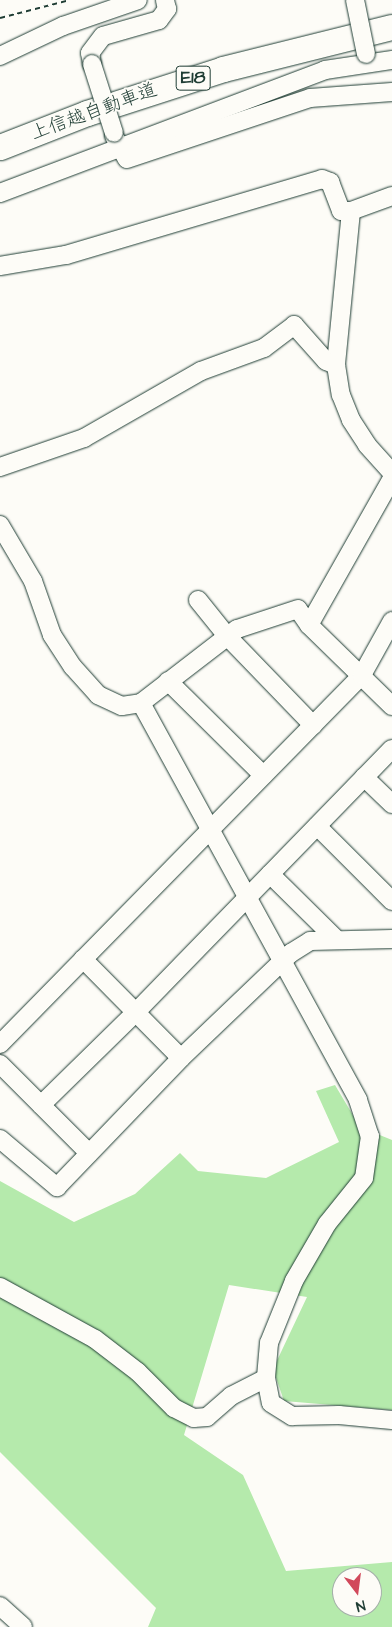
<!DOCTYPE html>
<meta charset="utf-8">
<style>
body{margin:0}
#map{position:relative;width:392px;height:1627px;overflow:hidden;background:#fdfcf7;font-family:"Architects Daughter","Klee One",sans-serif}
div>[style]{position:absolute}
.green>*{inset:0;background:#b5eaac}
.path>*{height:2px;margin-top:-1px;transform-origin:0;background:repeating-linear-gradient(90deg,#1f3d34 0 5px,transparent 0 9px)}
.roads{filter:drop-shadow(0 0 1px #1f3d34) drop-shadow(0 0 1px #1f3d34)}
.minor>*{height:18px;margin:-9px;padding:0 9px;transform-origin:9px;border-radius:9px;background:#fdfcf7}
.highway>*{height:25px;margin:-12.5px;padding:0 12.5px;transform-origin:12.5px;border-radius:12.5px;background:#fdfcf7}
.bridges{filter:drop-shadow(0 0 1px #1f3d34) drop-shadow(0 0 1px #1f3d34)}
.minor-bridge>*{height:18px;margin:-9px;padding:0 9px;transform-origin:9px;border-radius:9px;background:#fdfcf7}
span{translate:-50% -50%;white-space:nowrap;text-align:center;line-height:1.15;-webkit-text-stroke:4px #fdfcf7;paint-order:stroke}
.shield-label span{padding:1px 4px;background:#fdfcf7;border:1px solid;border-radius:4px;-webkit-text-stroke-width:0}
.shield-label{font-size:18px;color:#1f3d34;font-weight:700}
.street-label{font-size:19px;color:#1f3d34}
.north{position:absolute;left:332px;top:1567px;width:50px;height:50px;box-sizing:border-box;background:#fdfcf7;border:1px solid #a4b0a9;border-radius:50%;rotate:165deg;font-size:14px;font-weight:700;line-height:20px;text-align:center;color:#1f3d34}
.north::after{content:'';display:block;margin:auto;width:18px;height:22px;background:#d1495b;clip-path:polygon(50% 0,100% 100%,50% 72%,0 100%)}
</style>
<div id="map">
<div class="green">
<i style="clip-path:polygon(evenodd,335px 1085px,360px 1127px,392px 1140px,392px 1410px,284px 1401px,273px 1369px,307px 1297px,229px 1285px,184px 1435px,243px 1475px,286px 1571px,392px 1562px,392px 1627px,148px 1627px,156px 1608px,0 1452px,0 1181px,74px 1222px,135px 1194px,180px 1153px,198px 1171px,266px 1178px,339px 1142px,316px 1091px,335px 1085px,342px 1577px,372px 1577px,372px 1607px,342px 1607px,342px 1577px)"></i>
</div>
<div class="path">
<i style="left:0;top:18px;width:72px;rotate:-14.4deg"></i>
</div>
<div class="roads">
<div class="minor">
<i style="left:0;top:56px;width:70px;rotate:-25.5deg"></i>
<i style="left:63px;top:26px;width:79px;rotate:-19.1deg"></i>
<i style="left:92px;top:64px;width:11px;rotate:-100deg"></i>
<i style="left:90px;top:53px;width:21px;rotate:-53deg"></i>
<i style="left:103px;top:36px;width:58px;rotate:-15.9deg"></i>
<i style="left:159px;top:20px;width:14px;rotate:-54deg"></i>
<i style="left:167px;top:9px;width:9px;rotate:-103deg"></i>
<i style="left:114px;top:136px;width:26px;rotate:61deg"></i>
<i style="left:127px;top:159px;width:193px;rotate:-18.4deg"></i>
<i style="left:310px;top:98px;width:82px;rotate:-4.2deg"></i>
<i style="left:0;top:193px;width:347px;rotate:-20.7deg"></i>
<i style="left:325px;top:70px;width:68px;rotate:-8.5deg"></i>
<i style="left:392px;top:196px;width:44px;rotate:159.9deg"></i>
<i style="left:351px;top:211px;width:155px;rotate:95.6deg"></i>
<i style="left:336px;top:365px;width:30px;rotate:81deg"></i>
<i style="left:341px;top:395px;width:27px;rotate:68deg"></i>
<i style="left:351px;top:420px;width:30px;rotate:57deg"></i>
<i style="left:367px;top:445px;width:38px;rotate:48deg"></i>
<i style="left:0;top:266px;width:67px;rotate:-9.5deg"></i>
<i style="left:66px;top:255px;width:267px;rotate:-16.5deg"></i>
<i style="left:322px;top:179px;width:9px;rotate:21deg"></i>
<i style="left:330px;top:182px;width:31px;rotate:69deg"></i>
<i style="left:341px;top:211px;width:10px"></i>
<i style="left:0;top:467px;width:89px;rotate:-19deg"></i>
<i style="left:84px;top:438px;width:135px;rotate:-29.8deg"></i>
<i style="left:201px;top:371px;width:67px;rotate:-20.1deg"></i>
<i style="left:264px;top:348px;width:38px;rotate:-37deg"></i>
<i style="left:294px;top:325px;width:48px;rotate:48.4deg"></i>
<i style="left:326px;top:361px;width:11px;rotate:22deg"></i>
<i style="left:0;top:525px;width:65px;rotate:59.5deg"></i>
<i style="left:33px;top:581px;width:57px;rotate:70.6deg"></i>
<i style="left:52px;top:635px;width:38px;rotate:57deg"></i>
<i style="left:73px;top:667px;width:38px;rotate:48deg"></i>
<i style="left:98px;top:695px;width:26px;rotate:25deg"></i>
<i style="left:122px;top:706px;width:19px;rotate:-9deg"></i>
<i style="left:198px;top:600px;width:46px;rotate:51.1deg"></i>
<i style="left:227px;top:636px;width:124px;rotate:46deg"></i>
<i style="left:309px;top:625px;width:169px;rotate:-60.5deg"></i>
<i style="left:168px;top:681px;width:134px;rotate:44.7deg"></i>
<i style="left:392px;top:706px;width:116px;rotate:-135.7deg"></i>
<i style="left:309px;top:625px;width:19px;rotate:-125deg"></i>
<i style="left:298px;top:609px;width:64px;rotate:161.8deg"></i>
<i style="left:237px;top:629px;width:121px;rotate:142.4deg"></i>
<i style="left:141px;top:703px;width:452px;rotate:61.3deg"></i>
<i style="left:358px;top:1100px;width:38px;rotate:72deg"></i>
<i style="left:370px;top:1136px;width:42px;rotate:98.1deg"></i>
<i style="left:364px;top:1178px;width:59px;rotate:128.8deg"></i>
<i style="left:327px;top:1224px;width:66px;rotate:120.1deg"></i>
<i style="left:294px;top:1281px;width:67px;rotate:112deg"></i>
<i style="left:269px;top:1343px;width:35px;rotate:95deg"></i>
<i style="left:266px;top:1378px;width:25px;rotate:79deg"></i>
<i style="left:271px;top:1403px;width:25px;rotate:32deg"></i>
<i style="left:292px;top:1416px;width:47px;rotate:-1.2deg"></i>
<i style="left:339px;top:1415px;width:53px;rotate:5.4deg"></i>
<i style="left:364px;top:777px;width:39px;rotate:44deg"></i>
<i style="left:317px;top:826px;width:106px;rotate:45deg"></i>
<i style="left:270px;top:874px;width:94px;rotate:44.6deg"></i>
<i style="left:83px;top:959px;width:139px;rotate:45.3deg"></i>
<i style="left:0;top:1044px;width:517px;rotate:-45.55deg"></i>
<i style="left:362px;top:675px;width:62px;rotate:-60.9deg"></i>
<i style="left:0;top:1064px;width:126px;rotate:45deg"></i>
<i style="left:41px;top:1105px;width:133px;rotate:-44.4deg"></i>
<i style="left:136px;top:1012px;width:367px;rotate:-45.8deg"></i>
<i style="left:0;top:1139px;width:75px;rotate:40.1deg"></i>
<i style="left:57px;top:1187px;width:179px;rotate:-46.1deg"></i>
<i style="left:181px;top:1058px;width:152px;rotate:-43.7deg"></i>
<i style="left:291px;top:953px;width:22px;rotate:-32deg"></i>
<i style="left:310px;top:941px;width:82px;rotate:-1.4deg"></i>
<i style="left:0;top:1287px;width:108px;rotate:28.7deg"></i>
<i style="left:95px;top:1339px;width:54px;rotate:37.5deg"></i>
<i style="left:138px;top:1372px;width:51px;rotate:45deg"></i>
<i style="left:174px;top:1408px;width:22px;rotate:27deg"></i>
<i style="left:194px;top:1418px;width:13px;rotate:-4deg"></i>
<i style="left:207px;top:1417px;width:32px;rotate:-41deg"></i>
<i style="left:231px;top:1396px;width:39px;rotate:-27deg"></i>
<i style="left:0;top:1606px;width:31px;rotate:42deg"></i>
</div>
<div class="highway">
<i style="left:0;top:147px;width:93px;rotate:-21.3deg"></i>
<i style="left:87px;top:113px;width:143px;rotate:-17.9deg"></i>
<i style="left:223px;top:69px;width:174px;rotate:-14deg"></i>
</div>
</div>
<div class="bridges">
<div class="minor-bridge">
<i style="left:355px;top:0;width:55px;rotate:78.5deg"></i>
<i style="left:92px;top:64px;width:72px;rotate:72.3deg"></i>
</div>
</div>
<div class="shield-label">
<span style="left:193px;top:78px">E18</span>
</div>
<div class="street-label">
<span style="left:94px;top:112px;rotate:-20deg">上信越自動車道</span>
</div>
<div class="north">N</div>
</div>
